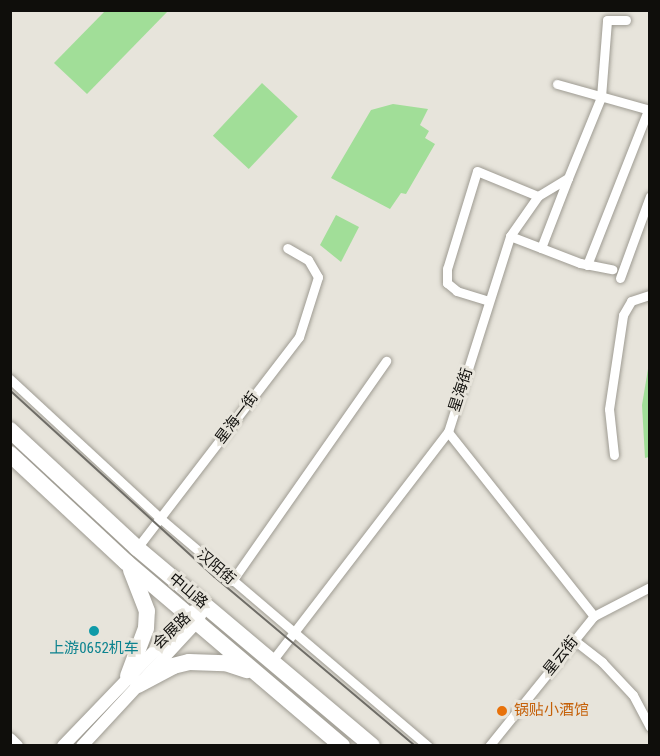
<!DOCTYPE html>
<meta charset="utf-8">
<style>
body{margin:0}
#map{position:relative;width:660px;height:756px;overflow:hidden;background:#e7e4db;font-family:"Roboto Condensed","Noto Sans SC",sans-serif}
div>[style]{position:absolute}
.green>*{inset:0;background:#a1de98;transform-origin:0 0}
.roads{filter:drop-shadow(0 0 2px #9e9b92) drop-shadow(0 0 2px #9e9b92)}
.street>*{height:9px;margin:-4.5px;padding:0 4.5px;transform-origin:4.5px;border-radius:4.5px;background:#fff}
.secondary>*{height:12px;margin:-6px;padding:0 6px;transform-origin:6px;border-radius:6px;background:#fff}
.highway>*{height:16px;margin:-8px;padding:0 8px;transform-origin:8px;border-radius:8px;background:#fff}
.tram>*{height:1.5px;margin:-0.75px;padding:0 0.75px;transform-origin:0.75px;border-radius:0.75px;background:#6f6d67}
.dots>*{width:16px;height:16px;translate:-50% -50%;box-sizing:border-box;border:3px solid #e7e4db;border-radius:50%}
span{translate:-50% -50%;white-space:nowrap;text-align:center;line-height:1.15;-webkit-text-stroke:6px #e7e4db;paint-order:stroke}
.street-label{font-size:15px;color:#0f0e0b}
.culture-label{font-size:15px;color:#0d838f}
.food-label{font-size:15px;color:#c56008}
.left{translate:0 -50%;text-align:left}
.frame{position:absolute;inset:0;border:12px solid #0f0e0b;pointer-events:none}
</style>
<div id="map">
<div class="green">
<i style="clip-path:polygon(105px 11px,168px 11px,87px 94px,54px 63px)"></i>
<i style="left:262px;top:83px;width:49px;height:72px;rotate:43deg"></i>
<i style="clip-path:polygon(393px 104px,428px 109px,420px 125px,429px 131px,425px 138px,435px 144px,406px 194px,401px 193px,390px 209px,331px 178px,371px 110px)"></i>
<i style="clip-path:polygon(336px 215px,359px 227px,341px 262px,320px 245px)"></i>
<i style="clip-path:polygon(649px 363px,649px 457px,645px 458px,642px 405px)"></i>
</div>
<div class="roads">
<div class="street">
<i style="left:557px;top:84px;width:97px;rotate:15.6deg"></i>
<i style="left:510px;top:236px;width:75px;rotate:21.1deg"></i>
<i style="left:580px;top:263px;width:33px;rotate:11deg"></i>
<i style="left:541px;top:248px;width:75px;rotate:-68.9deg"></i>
<i style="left:587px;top:265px;width:167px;rotate:-68.5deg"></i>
<i style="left:620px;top:278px;width:87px;rotate:-69.9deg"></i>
<i style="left:489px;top:301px;width:34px;rotate:-163deg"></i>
<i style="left:457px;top:291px;width:13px;rotate:-141deg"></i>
<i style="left:447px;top:283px;width:14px;rotate:-90deg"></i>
<i style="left:447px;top:269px;width:102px;rotate:-73deg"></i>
<i style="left:477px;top:171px;width:66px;rotate:22.3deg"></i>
<i style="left:10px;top:379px;width:205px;rotate:42.8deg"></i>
<i style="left:160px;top:518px;width:352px;rotate:40.4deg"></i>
<i style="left:448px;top:432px;width:235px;rotate:51.6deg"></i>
<i style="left:614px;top:455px;width:46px;rotate:-96.2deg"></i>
<i style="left:609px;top:409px;width:95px;rotate:-81.5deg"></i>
<i style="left:623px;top:315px;width:16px;rotate:-60deg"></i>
<i style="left:631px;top:301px;width:20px;rotate:-18deg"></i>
<i style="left:137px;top:548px;width:266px;rotate:-52.5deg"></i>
<i style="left:299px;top:337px;width:63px;rotate:-72.4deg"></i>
<i style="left:318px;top:277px;width:20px;rotate:-120deg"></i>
<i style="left:308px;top:260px;width:24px;rotate:-150deg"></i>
<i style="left:232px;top:581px;width:269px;rotate:-55deg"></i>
<i style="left:574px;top:640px;width:36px;rotate:38deg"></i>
<i style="left:602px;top:662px;width:45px;rotate:46.8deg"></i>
<i style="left:633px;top:695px;width:36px;rotate:62deg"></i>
<i style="left:272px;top:661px;width:289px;rotate:-52.5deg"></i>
<i style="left:448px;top:432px;width:206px;rotate:-72.4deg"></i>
<i style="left:510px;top:236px;width:49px;rotate:-55deg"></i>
<i style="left:538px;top:196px;width:35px;rotate:-31deg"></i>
<i style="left:568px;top:178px;width:87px;rotate:-67.8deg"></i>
<i style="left:601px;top:97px;width:77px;rotate:-85.5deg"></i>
<i style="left:607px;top:20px;width:19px"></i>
<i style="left:489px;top:746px;width:167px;rotate:-51.1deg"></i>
<i style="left:594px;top:616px;width:63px;rotate:-27.4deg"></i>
</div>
<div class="secondary">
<i style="left:10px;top:739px;width:10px;rotate:45deg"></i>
<i style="left:63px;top:746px;width:187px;rotate:-46.1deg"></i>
<i style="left:82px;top:746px;width:169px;rotate:-47.2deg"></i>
<i style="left:197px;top:622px;width:19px;rotate:-65deg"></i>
</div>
<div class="highway">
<i style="left:10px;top:430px;width:173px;rotate:42.9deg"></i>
<i style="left:137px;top:548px;width:307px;rotate:40.1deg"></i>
<i style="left:10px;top:454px;width:158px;rotate:43deg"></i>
<i style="left:126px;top:562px;width:284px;rotate:40.4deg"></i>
<i style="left:128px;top:676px;width:51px;rotate:-69.4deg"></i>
<i style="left:146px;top:628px;width:17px;rotate:-87deg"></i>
<i style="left:147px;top:611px;width:44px;rotate:-111.3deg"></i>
<i style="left:138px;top:685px;width:40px;rotate:-28deg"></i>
<i style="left:173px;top:666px;width:16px;rotate:-14deg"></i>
<i style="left:189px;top:662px;width:36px;rotate:2deg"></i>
<i style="left:225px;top:663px;width:23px;rotate:18deg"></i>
</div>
</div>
<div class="tram">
<i style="left:10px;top:390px;width:277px;rotate:42.4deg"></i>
<i style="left:215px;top:577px;width:263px;rotate:40.1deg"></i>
</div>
<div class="dots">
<i style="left:94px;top:631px;background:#0f9aa8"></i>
<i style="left:502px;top:711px;background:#e8710a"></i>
</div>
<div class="street-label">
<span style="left:461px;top:390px;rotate:-72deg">星海街</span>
<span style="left:237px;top:418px;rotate:-53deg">星海一街</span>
<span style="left:216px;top:567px;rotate:41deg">汉阳街</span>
<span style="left:188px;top:591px;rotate:40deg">中山路</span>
<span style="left:172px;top:631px;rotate:-44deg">会展路</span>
<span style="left:561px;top:656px;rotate:-51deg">星云街</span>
</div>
<div class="culture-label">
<span style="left:94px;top:649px">上游0652机车</span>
</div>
<div class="food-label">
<span class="left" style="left:514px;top:711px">锅贴小酒馆</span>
</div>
<div class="frame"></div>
</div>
